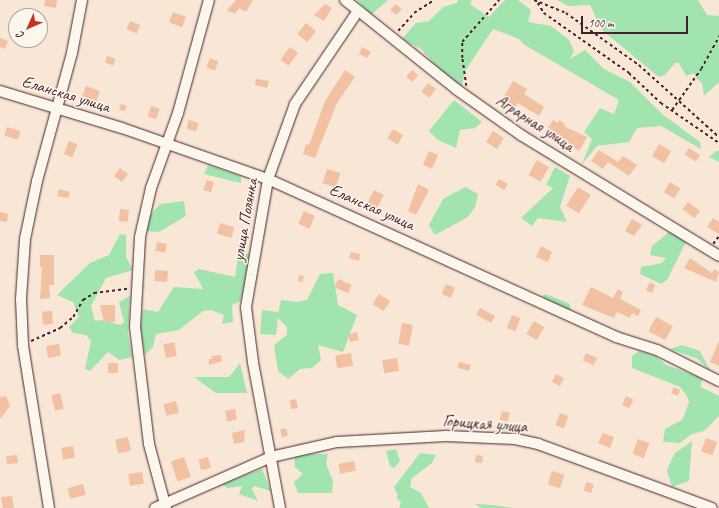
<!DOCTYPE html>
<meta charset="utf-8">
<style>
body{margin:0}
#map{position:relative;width:719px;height:508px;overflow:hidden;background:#f8e7d6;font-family:Caveat,sans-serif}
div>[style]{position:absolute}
.green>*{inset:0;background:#a1e4af}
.building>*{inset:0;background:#f1c1a1;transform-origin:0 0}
.path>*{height:1.5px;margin-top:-0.75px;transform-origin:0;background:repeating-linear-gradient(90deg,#4a1f2b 0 3px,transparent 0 6px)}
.roads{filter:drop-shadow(0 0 1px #4a1f2b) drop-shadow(0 0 1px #4a1f2b)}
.minor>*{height:10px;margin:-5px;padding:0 5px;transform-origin:5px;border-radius:5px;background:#fbf7ec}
span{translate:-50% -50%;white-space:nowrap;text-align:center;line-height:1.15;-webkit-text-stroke:3px #fbf7ec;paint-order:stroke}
.street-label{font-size:17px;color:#4a1f2b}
.north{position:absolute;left:8px;top:8px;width:40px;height:40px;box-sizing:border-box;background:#fbf7ec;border:1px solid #b4a19f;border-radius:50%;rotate:225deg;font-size:11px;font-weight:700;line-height:16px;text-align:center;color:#4a1f2b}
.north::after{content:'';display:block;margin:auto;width:14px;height:18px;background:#c8321e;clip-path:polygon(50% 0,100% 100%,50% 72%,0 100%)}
.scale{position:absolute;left:581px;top:16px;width:107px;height:18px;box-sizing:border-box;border:2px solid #4a1f2b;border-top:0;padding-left:5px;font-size:12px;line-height:14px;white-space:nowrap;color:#4a1f2b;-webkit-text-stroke:3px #fbf7ec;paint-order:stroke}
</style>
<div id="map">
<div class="green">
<i style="clip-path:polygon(357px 0,388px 0,371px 15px)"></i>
<i style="clip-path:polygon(458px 0,472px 0,470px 4px,489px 17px,505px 0,518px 0,531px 10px,528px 22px,551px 26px,569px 40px,574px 51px,570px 59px,585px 50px,604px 69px,630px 82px,662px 114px,700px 142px,701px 149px,661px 126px,637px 128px,629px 142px,597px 146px,582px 164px,592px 139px,584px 132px,600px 108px,614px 114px,619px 100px,523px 44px,519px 39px,493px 29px,465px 71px,462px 86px,449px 80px,421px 49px,402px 39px,416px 23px,429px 21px,443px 7px,457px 3px)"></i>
<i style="clip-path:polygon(557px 0,698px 0,707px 15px,719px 16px,719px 82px,704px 96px,702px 83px,696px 78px,694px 73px,686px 76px,679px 63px,675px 63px,665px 75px,659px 77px,602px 30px,590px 5px,568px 6px)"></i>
<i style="clip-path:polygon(454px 100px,482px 122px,475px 128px,460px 130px,456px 148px,438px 140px,429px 131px)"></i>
<i style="clip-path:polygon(716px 151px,719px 151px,719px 162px,709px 157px)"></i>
<i style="clip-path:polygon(208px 165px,241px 176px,241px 183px,204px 174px)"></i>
<i style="clip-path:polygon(555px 167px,570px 176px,560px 207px,567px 222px,538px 218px,532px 226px,521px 218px,553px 188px,546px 185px)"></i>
<i style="clip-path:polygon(465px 187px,478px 194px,475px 207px,468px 217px,435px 235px,429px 225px,443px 199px)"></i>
<i style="clip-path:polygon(184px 201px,186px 216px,159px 232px,146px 231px,148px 218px,160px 204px)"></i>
<i style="clip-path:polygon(670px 231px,687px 240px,667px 280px,661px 284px,640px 274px,641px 267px,662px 263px,666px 258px,650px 255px,652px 246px)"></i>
<i style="clip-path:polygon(120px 234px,126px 235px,126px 257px,133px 270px,106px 278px,91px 306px,95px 321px,102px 320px,120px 325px,124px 322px,119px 302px,130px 296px,128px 333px,132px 357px,119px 360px,108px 352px,90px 371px,85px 369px,91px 341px,86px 335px,73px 333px,69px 327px,79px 317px,73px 302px,57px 295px,90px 263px,109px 255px)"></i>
<i style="clip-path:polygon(250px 253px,241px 301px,232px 305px,233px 322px,222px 324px,224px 315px,211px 310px,203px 311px,179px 330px,156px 334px,153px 347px,145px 355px,140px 332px,143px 309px,158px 312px,174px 287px,203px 289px,194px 272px,199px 269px,235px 277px,238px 256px)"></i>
<i style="clip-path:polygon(333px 273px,338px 305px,357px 315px,343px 352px,318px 345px,321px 360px,312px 368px,300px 369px,288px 379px,278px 371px,274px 345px,287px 335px,287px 327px,278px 318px,276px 335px,260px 334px,262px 310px,278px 312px,278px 315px,281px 300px,296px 302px,307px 300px,320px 274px)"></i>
<i style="clip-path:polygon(546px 294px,570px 304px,571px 311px,557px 307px,542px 296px)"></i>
<i style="clip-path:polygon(682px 345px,700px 351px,711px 372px,698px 359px,670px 349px)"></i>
<i style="clip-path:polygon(639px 351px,655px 356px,666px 365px,702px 378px,701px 387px,719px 396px,719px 430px,719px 416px,704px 431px,692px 434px,680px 443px,663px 442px,665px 429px,682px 420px,689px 403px,687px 396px,680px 387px,632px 368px,632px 356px)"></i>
<i style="clip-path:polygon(240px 363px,247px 393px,216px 393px,194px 377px,229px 377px)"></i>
<i style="clip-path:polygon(692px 441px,689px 481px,672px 487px,667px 470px,671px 461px,675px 453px)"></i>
<i style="clip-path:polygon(396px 449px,400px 461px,394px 468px,390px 466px,386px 451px)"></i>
<i style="clip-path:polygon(420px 453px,436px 455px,432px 463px,412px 478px,410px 487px,421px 493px,429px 508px,399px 508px,401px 502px,396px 497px,398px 496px,394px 487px)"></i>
<i style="clip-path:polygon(305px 454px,328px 454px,326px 464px,333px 481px,332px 493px,298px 493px,294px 482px,303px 474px,295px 467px,294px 456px)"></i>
<i style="clip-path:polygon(262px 469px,271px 491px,254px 486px,252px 489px,258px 501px,239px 494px,242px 486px,228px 488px,221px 484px)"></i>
<i style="clip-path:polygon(475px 504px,492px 505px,514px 508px,481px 508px)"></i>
</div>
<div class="building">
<i style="clip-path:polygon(45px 0,57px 0,56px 8px,44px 6px)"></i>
<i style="clip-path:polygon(236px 0,253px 0,246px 12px,239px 8px,235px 14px,227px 10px)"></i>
<i style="clip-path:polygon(325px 4px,332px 8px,324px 21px,314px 15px)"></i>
<i style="clip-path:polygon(396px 4px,402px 9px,396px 15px,390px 10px)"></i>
<i style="left:173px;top:12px;width:14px;height:11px;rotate:21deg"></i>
<i style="left:130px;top:21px;width:11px;height:9px;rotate:22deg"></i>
<i style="left:306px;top:23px;width:13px;height:14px;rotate:39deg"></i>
<i style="clip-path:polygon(0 38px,8px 41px,5px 49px,0 47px)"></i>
<i style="left:290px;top:47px;width:10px;height:16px;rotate:37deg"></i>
<i style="clip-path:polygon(362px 47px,371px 52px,367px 58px,359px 54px)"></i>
<i style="left:107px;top:56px;width:9px;height:7px;rotate:18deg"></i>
<i style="left:210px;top:58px;width:9px;height:10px;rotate:21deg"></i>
<i style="clip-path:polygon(345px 70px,355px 77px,337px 103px,315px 158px,303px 154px,306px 144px,309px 145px,325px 101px)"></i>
<i style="left:412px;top:70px;width:8px;height:9px;rotate:40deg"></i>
<i style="clip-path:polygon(256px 79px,269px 81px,267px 88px,255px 85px)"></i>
<i style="clip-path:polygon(513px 81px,527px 89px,524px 94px,544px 107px,539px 116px,518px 103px,515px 108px,502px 100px)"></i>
<i style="left:428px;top:83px;width:10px;height:11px;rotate:37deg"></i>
<i style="left:86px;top:86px;width:15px;height:11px;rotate:20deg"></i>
<i style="left:121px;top:104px;width:6px;height:6px;rotate:18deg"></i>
<i style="left:151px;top:106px;width:9px;height:11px;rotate:18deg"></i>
<i style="left:189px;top:120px;width:10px;height:9px;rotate:17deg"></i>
<i style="clip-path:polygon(553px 120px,558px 123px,559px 120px,565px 124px,564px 126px,587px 137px,579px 151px,548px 128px)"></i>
<i style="left:7px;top:127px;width:14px;height:9px;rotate:17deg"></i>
<i style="left:393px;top:129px;width:12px;height:11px;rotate:31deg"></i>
<i style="left:493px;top:131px;width:13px;height:13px;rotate:32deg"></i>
<i style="left:69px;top:141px;width:9px;height:14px;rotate:21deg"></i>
<i style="left:659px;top:144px;width:14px;height:14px;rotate:30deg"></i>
<i style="left:689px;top:148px;width:13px;height:8px;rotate:32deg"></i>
<i style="clip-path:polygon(599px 150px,618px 162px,623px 156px,637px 165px,629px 176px,608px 162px,603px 169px,591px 161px)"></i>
<i style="left:429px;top:151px;width:10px;height:15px;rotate:24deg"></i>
<i style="left:537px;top:160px;width:14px;height:17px;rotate:30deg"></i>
<i style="left:120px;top:168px;width:10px;height:10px;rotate:37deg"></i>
<i style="left:327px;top:169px;width:14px;height:15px;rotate:17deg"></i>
<i style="left:499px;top:179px;width:10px;height:7px;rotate:29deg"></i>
<i style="clip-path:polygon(207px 180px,214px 182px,211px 192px,203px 190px)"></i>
<i style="left:670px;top:182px;width:12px;height:12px;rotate:31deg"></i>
<i style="clip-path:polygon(418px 184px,429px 190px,416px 215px,408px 211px)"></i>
<i style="left:578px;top:187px;width:15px;height:22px;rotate:32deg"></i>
<i style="clip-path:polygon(59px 189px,70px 192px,68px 198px,57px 196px)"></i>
<i style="left:374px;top:190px;width:11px;height:14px;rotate:27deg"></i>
<i style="left:688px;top:202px;width:15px;height:9px;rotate:37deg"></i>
<i style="left:120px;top:209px;width:9px;height:12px;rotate:6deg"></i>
<i style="left:304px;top:211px;width:12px;height:14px;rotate:24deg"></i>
<i style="clip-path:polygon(0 212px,8px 214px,7px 222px,0 221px)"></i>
<i style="clip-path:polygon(713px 218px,719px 222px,719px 234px,707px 227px)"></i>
<i style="clip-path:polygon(632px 219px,642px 225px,634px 236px,625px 231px)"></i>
<i style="left:220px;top:223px;width:15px;height:11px;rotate:16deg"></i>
<i style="left:157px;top:242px;width:10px;height:9px;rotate:11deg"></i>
<i style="clip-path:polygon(541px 246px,552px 252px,548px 262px,536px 257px)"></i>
<i style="clip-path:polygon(351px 252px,360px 254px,359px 261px,349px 258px)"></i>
<i style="clip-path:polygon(40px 255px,54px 255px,54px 285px,49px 285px,50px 298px,40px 299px,42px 267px,40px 267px)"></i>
<i style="clip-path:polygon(690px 258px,712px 273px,714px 269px,719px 272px,716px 282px,684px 268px)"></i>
<i style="left:155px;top:270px;width:13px;height:11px;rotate:4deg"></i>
<i style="left:299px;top:275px;width:5px;height:6px;rotate:11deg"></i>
<i style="left:338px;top:279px;width:15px;height:9px;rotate:23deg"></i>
<i style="clip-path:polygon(650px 282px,655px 285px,652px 293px,646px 290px)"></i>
<i style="left:446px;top:284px;width:10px;height:11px;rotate:24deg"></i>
<i style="clip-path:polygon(591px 287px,613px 298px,618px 289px,623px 292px,620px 299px,641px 310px,638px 316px,632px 313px,630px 318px,617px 312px,614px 318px,582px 305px)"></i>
<i style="left:379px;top:294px;width:13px;height:12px;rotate:32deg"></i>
<i style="clip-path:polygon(100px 305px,115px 305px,115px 322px,104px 322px)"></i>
<i style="left:480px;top:308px;width:17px;height:8px;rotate:28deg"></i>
<i style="left:52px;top:311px;width:13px;height:10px;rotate:86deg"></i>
<i style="left:512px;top:315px;width:9px;height:14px;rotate:21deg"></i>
<i style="left:656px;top:317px;width:19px;height:16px;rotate:28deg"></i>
<i style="left:534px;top:321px;width:12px;height:15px;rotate:31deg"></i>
<i style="left:402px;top:323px;width:11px;height:21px;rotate:10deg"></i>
<i style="left:357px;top:332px;width:8px;height:9px;rotate:76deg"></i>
<i style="clip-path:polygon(719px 341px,719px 366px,710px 362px)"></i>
<i style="left:174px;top:342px;width:14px;height:11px;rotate:78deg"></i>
<i style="left:59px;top:344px;width:12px;height:13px;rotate:81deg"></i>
<i style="left:351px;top:353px;width:13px;height:16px;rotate:81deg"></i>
<i style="left:586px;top:353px;width:12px;height:8px;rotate:24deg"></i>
<i style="clip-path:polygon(221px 355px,222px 361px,209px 365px,209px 359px,212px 359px,212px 356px)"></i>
<i style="left:397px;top:358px;width:13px;height:15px;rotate:81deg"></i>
<i style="left:459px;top:362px;width:12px;height:6px;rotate:14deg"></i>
<i style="left:108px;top:363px;width:10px;height:10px"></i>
<i style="left:556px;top:374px;width:9px;height:9px;rotate:27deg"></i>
<i style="clip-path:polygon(674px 387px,680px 390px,678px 396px,671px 393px)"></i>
<i style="left:60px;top:393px;width:16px;height:9px;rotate:76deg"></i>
<i style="clip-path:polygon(6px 396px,10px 406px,0 419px,0 397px)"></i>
<i style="left:626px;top:396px;width:8px;height:10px;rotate:23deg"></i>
<i style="clip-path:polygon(296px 399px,298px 408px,291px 409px,290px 400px)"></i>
<i style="left:176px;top:401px;width:12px;height:13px;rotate:76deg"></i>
<i style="left:235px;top:409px;width:11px;height:10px;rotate:80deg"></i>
<i style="left:502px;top:411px;width:8px;height:9px;rotate:14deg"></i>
<i style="left:560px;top:413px;width:9px;height:13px;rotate:21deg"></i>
<i style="left:286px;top:428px;width:8px;height:6px;rotate:76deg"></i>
<i style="clip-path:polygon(245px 430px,244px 442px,234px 444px,232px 433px)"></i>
<i style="clip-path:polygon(603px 433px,614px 437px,610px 448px,598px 443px)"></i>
<i style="left:128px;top:437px;width:14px;height:13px;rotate:78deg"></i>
<i style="left:706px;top:438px;width:12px;height:14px;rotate:20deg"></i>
<i style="left:638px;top:439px;width:12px;height:16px;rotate:20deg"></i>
<i style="left:73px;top:446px;width:12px;height:12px;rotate:81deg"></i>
<i style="left:17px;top:455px;width:8px;height:11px;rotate:83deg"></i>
<i style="left:476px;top:455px;width:7px;height:7px;rotate:8deg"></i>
<i style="left:184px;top:457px;width:21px;height:14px;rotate:71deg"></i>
<i style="left:208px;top:457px;width:11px;height:10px;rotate:75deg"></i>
<i style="left:354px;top:461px;width:10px;height:16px;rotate:79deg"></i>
<i style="left:552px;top:471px;width:13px;height:14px;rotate:18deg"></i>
<i style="left:142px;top:472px;width:12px;height:14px;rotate:81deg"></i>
<i style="left:586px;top:482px;width:8px;height:9px;rotate:14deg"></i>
<i style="left:83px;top:484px;width:11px;height:16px;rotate:75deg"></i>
<i style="clip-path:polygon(12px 496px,14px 508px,3px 508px,1px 497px)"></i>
</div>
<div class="path">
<i style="left:534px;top:0;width:35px;rotate:22deg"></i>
<i style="left:566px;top:13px;width:90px;rotate:35.5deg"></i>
<i style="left:639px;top:65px;width:108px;rotate:42deg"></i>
<i style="left:538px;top:3px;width:12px;rotate:59deg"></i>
<i style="left:544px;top:13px;width:104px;rotate:35.2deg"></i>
<i style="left:629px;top:73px;width:44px;rotate:43.2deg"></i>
<i style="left:661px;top:103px;width:70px;rotate:34.6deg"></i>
<i style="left:398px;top:31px;width:24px;rotate:-48deg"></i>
<i style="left:414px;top:13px;width:24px;rotate:-33deg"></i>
<i style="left:466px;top:86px;width:28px;rotate:-98deg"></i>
<i style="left:462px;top:58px;width:16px;rotate:-90deg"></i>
<i style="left:462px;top:42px;width:56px;rotate:-48.6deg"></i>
<i style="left:672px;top:110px;width:50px;rotate:-54.7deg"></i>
<i style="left:701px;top:69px;width:38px;rotate:-61deg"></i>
<i style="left:713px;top:244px;width:10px;rotate:-53deg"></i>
<i style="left:31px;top:341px;width:32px;rotate:-24deg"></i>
<i style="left:60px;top:328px;width:17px;rotate:-40deg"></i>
<i style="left:73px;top:317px;width:20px;rotate:-60deg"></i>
<i style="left:83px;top:300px;width:13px;rotate:-32deg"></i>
<i style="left:94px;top:293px;width:34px;rotate:-7deg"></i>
</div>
<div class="roads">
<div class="minor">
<i style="left:345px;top:0;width:142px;rotate:38.7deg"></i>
<i style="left:456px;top:89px;width:80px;rotate:35.3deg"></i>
<i style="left:521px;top:135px;width:232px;rotate:31.4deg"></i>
<i style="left:0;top:91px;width:127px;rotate:16.9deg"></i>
<i style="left:122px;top:128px;width:155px;rotate:19.3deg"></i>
<i style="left:268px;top:179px;width:382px;rotate:24.4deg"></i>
<i style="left:616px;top:337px;width:43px;rotate:17.6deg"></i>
<i style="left:657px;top:350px;width:69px;rotate:26.6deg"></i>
<i style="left:49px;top:508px;width:165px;rotate:-99.1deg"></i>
<i style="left:23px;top:345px;width:46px;rotate:-92.5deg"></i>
<i style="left:21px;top:299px;width:60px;rotate:-86.2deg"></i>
<i style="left:25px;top:239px;width:59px;rotate:-78.3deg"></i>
<i style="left:37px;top:181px;width:133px;rotate:-74.7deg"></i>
<i style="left:72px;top:53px;width:54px;rotate:-79.3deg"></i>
<i style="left:155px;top:508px;width:127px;rotate:-23.7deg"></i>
<i style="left:271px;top:457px;width:68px;rotate:-12.8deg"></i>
<i style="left:337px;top:442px;width:109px;rotate:-3.2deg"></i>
<i style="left:446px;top:436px;width:69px;rotate:2.5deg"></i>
<i style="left:515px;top:439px;width:24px;rotate:12deg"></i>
<i style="left:538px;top:444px;width:185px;rotate:20.2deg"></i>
<i style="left:166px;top:508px;width:66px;rotate:-104.9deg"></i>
<i style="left:149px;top:444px;width:118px;rotate:-96.8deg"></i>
<i style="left:135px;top:327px;width:90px;rotate:-86.8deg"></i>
<i style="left:140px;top:237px;width:50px;rotate:-77.3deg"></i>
<i style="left:151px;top:188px;width:80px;rotate:-70.2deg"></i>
<i style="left:178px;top:113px;width:117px;rotate:-74.7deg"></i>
<i style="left:280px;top:508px;width:148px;rotate:-100.5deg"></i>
<i style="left:253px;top:362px;width:55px;rotate:-97.3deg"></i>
<i style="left:246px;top:307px;width:130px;rotate:-80.2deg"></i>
<i style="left:268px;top:179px;width:80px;rotate:-70.2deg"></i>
<i style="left:295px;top:104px;width:112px;rotate:-55.9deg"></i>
</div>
</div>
<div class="street-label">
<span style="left:66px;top:94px;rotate:17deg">Еланская улица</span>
<span style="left:535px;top:123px;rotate:33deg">Аграрная улица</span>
<span style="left:372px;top:207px;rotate:24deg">Еланская улица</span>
<span style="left:245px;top:220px;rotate:-80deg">улица Полянка</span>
<span style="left:485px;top:424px;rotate:4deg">Горицкая улица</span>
</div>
<div class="north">С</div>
<div class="scale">100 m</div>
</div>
